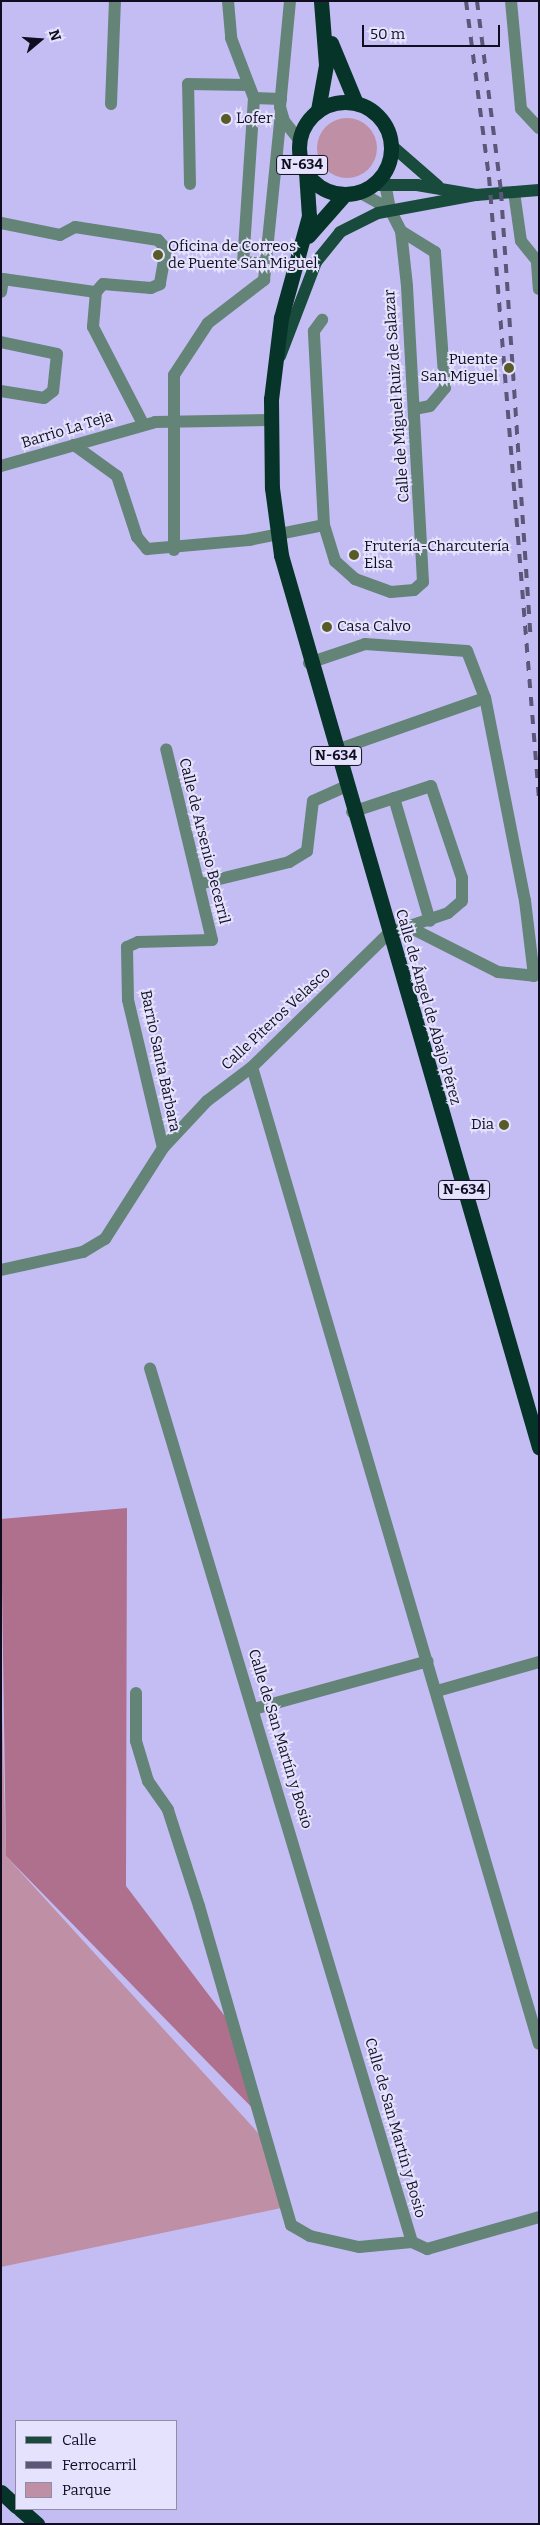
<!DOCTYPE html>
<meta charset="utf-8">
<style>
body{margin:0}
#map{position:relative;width:540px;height:2525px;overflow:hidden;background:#c4bdf4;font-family:Bitter,serif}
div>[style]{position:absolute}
.green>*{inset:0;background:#bf90a5}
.round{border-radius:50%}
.forest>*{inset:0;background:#af708d}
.street>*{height:12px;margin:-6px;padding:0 6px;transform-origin:6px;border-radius:6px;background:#648478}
.primary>*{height:12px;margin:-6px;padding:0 6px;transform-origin:6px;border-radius:6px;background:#184b3c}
.highway>*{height:15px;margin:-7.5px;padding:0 7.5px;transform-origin:7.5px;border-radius:7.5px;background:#063428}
.highway>.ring{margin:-7.5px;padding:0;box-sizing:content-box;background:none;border:15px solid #063428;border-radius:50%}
.rail>*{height:4px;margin-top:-2px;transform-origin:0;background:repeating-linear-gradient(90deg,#5c5779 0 9px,transparent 0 18px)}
.dots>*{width:14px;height:14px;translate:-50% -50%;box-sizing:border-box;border:2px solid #e5e2fe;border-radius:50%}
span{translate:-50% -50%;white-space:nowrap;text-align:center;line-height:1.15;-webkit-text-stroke:4px #e5e2fe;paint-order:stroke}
.shield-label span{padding:1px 4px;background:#e5e2fe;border:1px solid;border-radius:4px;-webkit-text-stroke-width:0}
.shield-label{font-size:14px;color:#100d20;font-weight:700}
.poi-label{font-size:15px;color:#100d20}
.left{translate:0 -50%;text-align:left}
.right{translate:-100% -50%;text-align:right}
.street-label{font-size:15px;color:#100d20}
.frame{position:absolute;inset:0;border:2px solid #100d20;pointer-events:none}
.legend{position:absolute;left:15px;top:2420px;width:162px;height:90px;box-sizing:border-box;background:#e5e2fe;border:1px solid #908da5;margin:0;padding:6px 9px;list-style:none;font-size:15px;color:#100d20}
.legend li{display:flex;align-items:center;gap:10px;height:25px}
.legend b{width:25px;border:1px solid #908da5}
.north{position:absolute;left:15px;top:15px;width:50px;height:50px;-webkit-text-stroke:4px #e5e2fe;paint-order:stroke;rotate:72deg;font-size:14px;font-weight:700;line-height:20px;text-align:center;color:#100d20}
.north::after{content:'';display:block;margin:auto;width:18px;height:22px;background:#100d20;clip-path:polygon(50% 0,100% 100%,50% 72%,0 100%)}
.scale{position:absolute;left:362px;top:25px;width:138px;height:22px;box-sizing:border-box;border:2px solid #100d20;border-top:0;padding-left:6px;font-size:15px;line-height:18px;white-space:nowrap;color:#100d20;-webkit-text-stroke:4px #e5e2fe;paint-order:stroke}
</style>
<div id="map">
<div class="green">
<i class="round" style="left:317px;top:118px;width:60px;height:60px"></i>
<i style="clip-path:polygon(1px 1674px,6px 1856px,270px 2146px,286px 2207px,1px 2267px)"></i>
</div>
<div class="forest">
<i style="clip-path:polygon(127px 1508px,126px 1886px,227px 2019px,262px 2118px,6px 1856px,1px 1519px)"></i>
</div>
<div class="street">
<i style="left:228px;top:1px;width:37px;rotate:85deg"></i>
<i style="left:231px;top:38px;width:64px;rotate:69deg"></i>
<i style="left:254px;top:98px;width:27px;rotate:2deg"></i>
<i style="left:290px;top:1px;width:106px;rotate:95.4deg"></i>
<i style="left:280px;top:107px;width:15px;rotate:74deg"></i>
<i style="left:284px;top:121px;width:26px;rotate:51deg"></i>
<i style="left:511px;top:1px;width:108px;rotate:84.7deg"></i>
<i style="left:521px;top:109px;width:26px;rotate:47deg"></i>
<i style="left:254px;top:98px;width:164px;rotate:93.8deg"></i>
<i style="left:243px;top:262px;width:23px;rotate:5deg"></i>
<i style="left:111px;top:104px;width:103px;rotate:-87.8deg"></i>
<i style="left:190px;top:184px;width:100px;rotate:-91.1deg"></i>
<i style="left:188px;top:84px;width:60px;rotate:1deg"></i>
<i style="left:359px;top:192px;width:35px;rotate:29deg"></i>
<i style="left:514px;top:192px;width:49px;rotate:81.9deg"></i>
<i style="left:521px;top:241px;width:28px;rotate:51deg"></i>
<i style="left:1px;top:223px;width:60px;rotate:11.5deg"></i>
<i style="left:60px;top:235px;width:17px;rotate:-28deg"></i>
<i style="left:75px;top:227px;width:84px;rotate:8.9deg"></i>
<i style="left:158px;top:240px;width:12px;rotate:48deg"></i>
<i style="left:166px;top:249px;width:36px;rotate:100deg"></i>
<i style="left:160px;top:284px;width:10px;rotate:156deg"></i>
<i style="left:151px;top:288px;width:48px;rotate:-175.2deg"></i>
<i style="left:103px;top:284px;width:11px;rotate:131deg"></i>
<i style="left:401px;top:231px;width:40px;rotate:32deg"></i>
<i style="left:435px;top:252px;width:136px;rotate:85.8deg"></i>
<i style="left:445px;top:388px;width:23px;rotate:130deg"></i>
<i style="left:430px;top:406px;width:15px;rotate:169deg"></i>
<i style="left:537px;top:263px;width:26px;rotate:86deg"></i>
<i style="left:1px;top:292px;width:13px;rotate:-81deg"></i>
<i style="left:3px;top:279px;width:94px;rotate:8deg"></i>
<i style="left:96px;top:292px;width:35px;rotate:95deg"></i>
<i style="left:93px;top:327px;width:109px;rotate:62.7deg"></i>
<i style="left:1px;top:342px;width:57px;rotate:12.1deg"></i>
<i style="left:57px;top:354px;width:37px;rotate:96deg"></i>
<i style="left:53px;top:391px;width:11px;rotate:142deg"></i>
<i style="left:44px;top:398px;width:44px;rotate:-170.8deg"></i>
<i style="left:74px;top:445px;width:53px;rotate:35.8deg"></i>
<i style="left:117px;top:476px;width:64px;rotate:71.8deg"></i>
<i style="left:137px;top:537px;width:16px;rotate:50deg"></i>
<i style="left:147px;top:549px;width:102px;rotate:-5deg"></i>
<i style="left:249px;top:540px;width:76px;rotate:-11.3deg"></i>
<i style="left:324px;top:525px;width:194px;rotate:-93deg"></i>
<i style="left:314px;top:331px;width:14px;rotate:-54deg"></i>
<i style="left:1px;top:466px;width:160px;rotate:-15.9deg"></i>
<i style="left:155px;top:422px;width:115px;rotate:-1deg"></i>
<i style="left:324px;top:525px;width:38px;rotate:73deg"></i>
<i style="left:335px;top:561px;width:27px;rotate:42deg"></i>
<i style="left:355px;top:579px;width:38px;rotate:20deg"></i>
<i style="left:391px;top:592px;width:23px;rotate:-5deg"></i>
<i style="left:414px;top:590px;width:12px;rotate:-42deg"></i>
<i style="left:423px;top:582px;width:296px;rotate:-93.1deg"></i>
<i style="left:407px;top:286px;width:55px;rotate:-96.2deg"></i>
<i style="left:401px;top:231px;width:25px;rotate:-117deg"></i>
<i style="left:390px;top:209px;width:36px;rotate:-101deg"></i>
<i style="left:174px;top:550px;width:175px;rotate:-90deg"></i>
<i style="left:174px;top:375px;width:62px;rotate:-56.8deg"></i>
<i style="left:208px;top:323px;width:71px;rotate:-37.5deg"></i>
<i style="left:264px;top:280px;width:167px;rotate:-84.2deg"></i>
<i style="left:309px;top:663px;width:59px;rotate:-18.7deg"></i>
<i style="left:365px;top:644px;width:102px;rotate:3.9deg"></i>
<i style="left:467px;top:651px;width:50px;rotate:69deg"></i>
<i style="left:485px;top:698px;width:160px;rotate:160.7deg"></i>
<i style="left:394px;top:798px;width:128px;rotate:73.7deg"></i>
<i style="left:199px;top:884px;width:93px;rotate:-13.7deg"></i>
<i style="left:289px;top:862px;width:21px;rotate:-31deg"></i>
<i style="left:307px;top:851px;width:50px;rotate:-83.2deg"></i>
<i style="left:313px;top:801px;width:35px;rotate:-24deg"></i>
<i style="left:409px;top:927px;width:100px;rotate:26.8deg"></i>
<i style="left:498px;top:972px;width:36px;rotate:6deg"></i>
<i style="left:534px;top:976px;width:76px;rotate:-96.8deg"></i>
<i style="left:525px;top:901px;width:207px;rotate:-101.1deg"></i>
<i style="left:252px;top:1067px;width:1018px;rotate:73.63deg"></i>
<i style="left:163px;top:1148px;width:152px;rotate:-103.3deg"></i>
<i style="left:128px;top:1000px;width:53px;rotate:-91.1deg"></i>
<i style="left:127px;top:947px;width:12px;rotate:-24deg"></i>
<i style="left:138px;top:942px;width:74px;rotate:-1.5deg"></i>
<i style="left:212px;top:940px;width:196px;rotate:-103.5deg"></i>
<i style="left:1px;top:1270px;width:84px;rotate:-12.4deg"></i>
<i style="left:83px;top:1252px;width:26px;rotate:-31deg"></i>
<i style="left:105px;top:1239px;width:108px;rotate:-57.5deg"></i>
<i style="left:163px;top:1148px;width:64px;rotate:-46.9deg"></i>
<i style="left:207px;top:1101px;width:56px;rotate:-37.1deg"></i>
<i style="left:252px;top:1067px;width:192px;rotate:-44.4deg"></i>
<i style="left:389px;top:933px;width:62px;rotate:-18.7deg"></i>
<i style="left:448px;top:913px;width:18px;rotate:-41deg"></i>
<i style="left:462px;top:901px;width:23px;rotate:-90deg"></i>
<i style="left:462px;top:878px;width:97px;rotate:-108.6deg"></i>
<i style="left:431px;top:786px;width:83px;rotate:161.8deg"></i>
<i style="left:437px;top:1691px;width:106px;rotate:-15.9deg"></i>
<i style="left:136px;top:1693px;width:48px;rotate:90deg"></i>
<i style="left:136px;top:1741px;width:42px;rotate:73.3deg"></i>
<i style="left:148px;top:1781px;width:35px;rotate:55deg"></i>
<i style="left:168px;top:1810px;width:101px;rotate:72.1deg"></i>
<i style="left:199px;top:1906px;width:332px;rotate:73.9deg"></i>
<i style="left:291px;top:2225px;width:22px;rotate:30deg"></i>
<i style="left:310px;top:2236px;width:50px;rotate:12.7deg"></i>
<i style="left:359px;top:2247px;width:53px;rotate:-5.4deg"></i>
<i style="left:412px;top:2242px;width:912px;rotate:-106.69deg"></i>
<i style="left:254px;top:1709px;width:180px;rotate:-15.4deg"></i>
<i style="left:412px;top:2242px;width:17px;rotate:25deg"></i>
<i style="left:427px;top:2249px;width:116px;rotate:-15.9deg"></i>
</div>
<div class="primary">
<i style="left:391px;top:145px;width:62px;rotate:41.1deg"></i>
<i style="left:372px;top:185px;width:45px"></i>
<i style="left:417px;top:185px;width:60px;rotate:9.6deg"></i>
<i style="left:476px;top:195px;width:63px;rotate:-4.5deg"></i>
<i style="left:280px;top:356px;width:101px;rotate:-69deg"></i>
<i style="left:316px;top:262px;width:38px;rotate:-51deg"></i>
<i style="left:340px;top:232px;width:42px;rotate:-26.6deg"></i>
<i style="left:378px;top:213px;width:100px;rotate:-10.4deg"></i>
</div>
<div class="highway">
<i style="left:331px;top:43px;width:65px;rotate:67.4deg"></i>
<i class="ring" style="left:299px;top:102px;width:77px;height:77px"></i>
<i style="left:318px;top:110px;width:46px;rotate:-79.9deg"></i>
<i style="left:326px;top:65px;width:64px;rotate:-94.5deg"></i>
<i style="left:306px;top:172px;width:44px;rotate:86.1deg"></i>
<i style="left:309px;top:216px;width:106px;rotate:105.4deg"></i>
<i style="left:281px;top:318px;width:82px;rotate:97deg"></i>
<i style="left:271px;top:399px;width:89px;rotate:89.4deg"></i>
<i style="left:272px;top:488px;width:68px;rotate:82.3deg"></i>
<i style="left:281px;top:555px;width:929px;rotate:73.87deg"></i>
<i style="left:308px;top:236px;width:56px;rotate:-48.6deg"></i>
<i style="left:1px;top:2492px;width:21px;rotate:43deg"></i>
<i style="left:20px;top:2509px;width:23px;rotate:41deg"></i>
</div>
<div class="rail">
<i style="left:466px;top:1px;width:177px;rotate:82.6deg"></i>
<i style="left:489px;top:177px;width:623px;rotate:85.4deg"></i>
<i style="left:477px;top:1px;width:193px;rotate:82.8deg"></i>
<i style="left:501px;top:192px;width:447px;rotate:86.2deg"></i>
</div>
<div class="dots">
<i style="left:226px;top:119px;background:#585a27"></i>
<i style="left:158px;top:255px;background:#585a27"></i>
<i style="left:509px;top:368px;background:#585a27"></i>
<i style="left:354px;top:555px;background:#585a27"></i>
<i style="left:327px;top:627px;background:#585a27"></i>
<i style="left:504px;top:1125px;background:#585a27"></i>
</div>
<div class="shield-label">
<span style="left:302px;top:165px">N-634</span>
<span style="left:336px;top:756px">N-634</span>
<span style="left:464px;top:1190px">N-634</span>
</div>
<div class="poi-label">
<span class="left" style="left:236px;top:119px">Lofer</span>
<span class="left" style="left:168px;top:255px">Oficina de Correos<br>de Puente San Miguel</span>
<span class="right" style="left:498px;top:368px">Puente<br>San Miguel</span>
<span class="left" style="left:364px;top:555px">Frutería-Charcutería<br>Elsa</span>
<span class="left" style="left:337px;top:627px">Casa Calvo</span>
<span class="right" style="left:494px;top:1125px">Dia</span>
</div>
<div class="street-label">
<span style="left:397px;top:396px;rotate:-94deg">Calle de Miguel Ruiz de Salazar</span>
<span style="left:67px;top:430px;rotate:-17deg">Barrio La Teja</span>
<span style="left:204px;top:841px;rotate:76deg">Calle de Arsenio Becerril</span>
<span style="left:428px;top:1007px;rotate:74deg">Calle de Ángel de Abajo Pérez</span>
<span style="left:276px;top:1019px;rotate:-43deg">Calle Piteros Velasco</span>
<span style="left:160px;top:1061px;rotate:78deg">Barrio Santa Bárbara</span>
<span style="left:280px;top:1739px;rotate:73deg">Calle de San Martín y Bosio</span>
<span style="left:395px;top:2128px;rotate:74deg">Calle de San Martín y Bosio</span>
</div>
<div class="frame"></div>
<ul class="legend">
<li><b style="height:6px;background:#184b3c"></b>Calle</li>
<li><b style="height:6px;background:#5c5779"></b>Ferrocarril</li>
<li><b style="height:14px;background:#bf90a5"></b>Parque</li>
</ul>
<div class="north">N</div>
<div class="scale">50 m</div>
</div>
